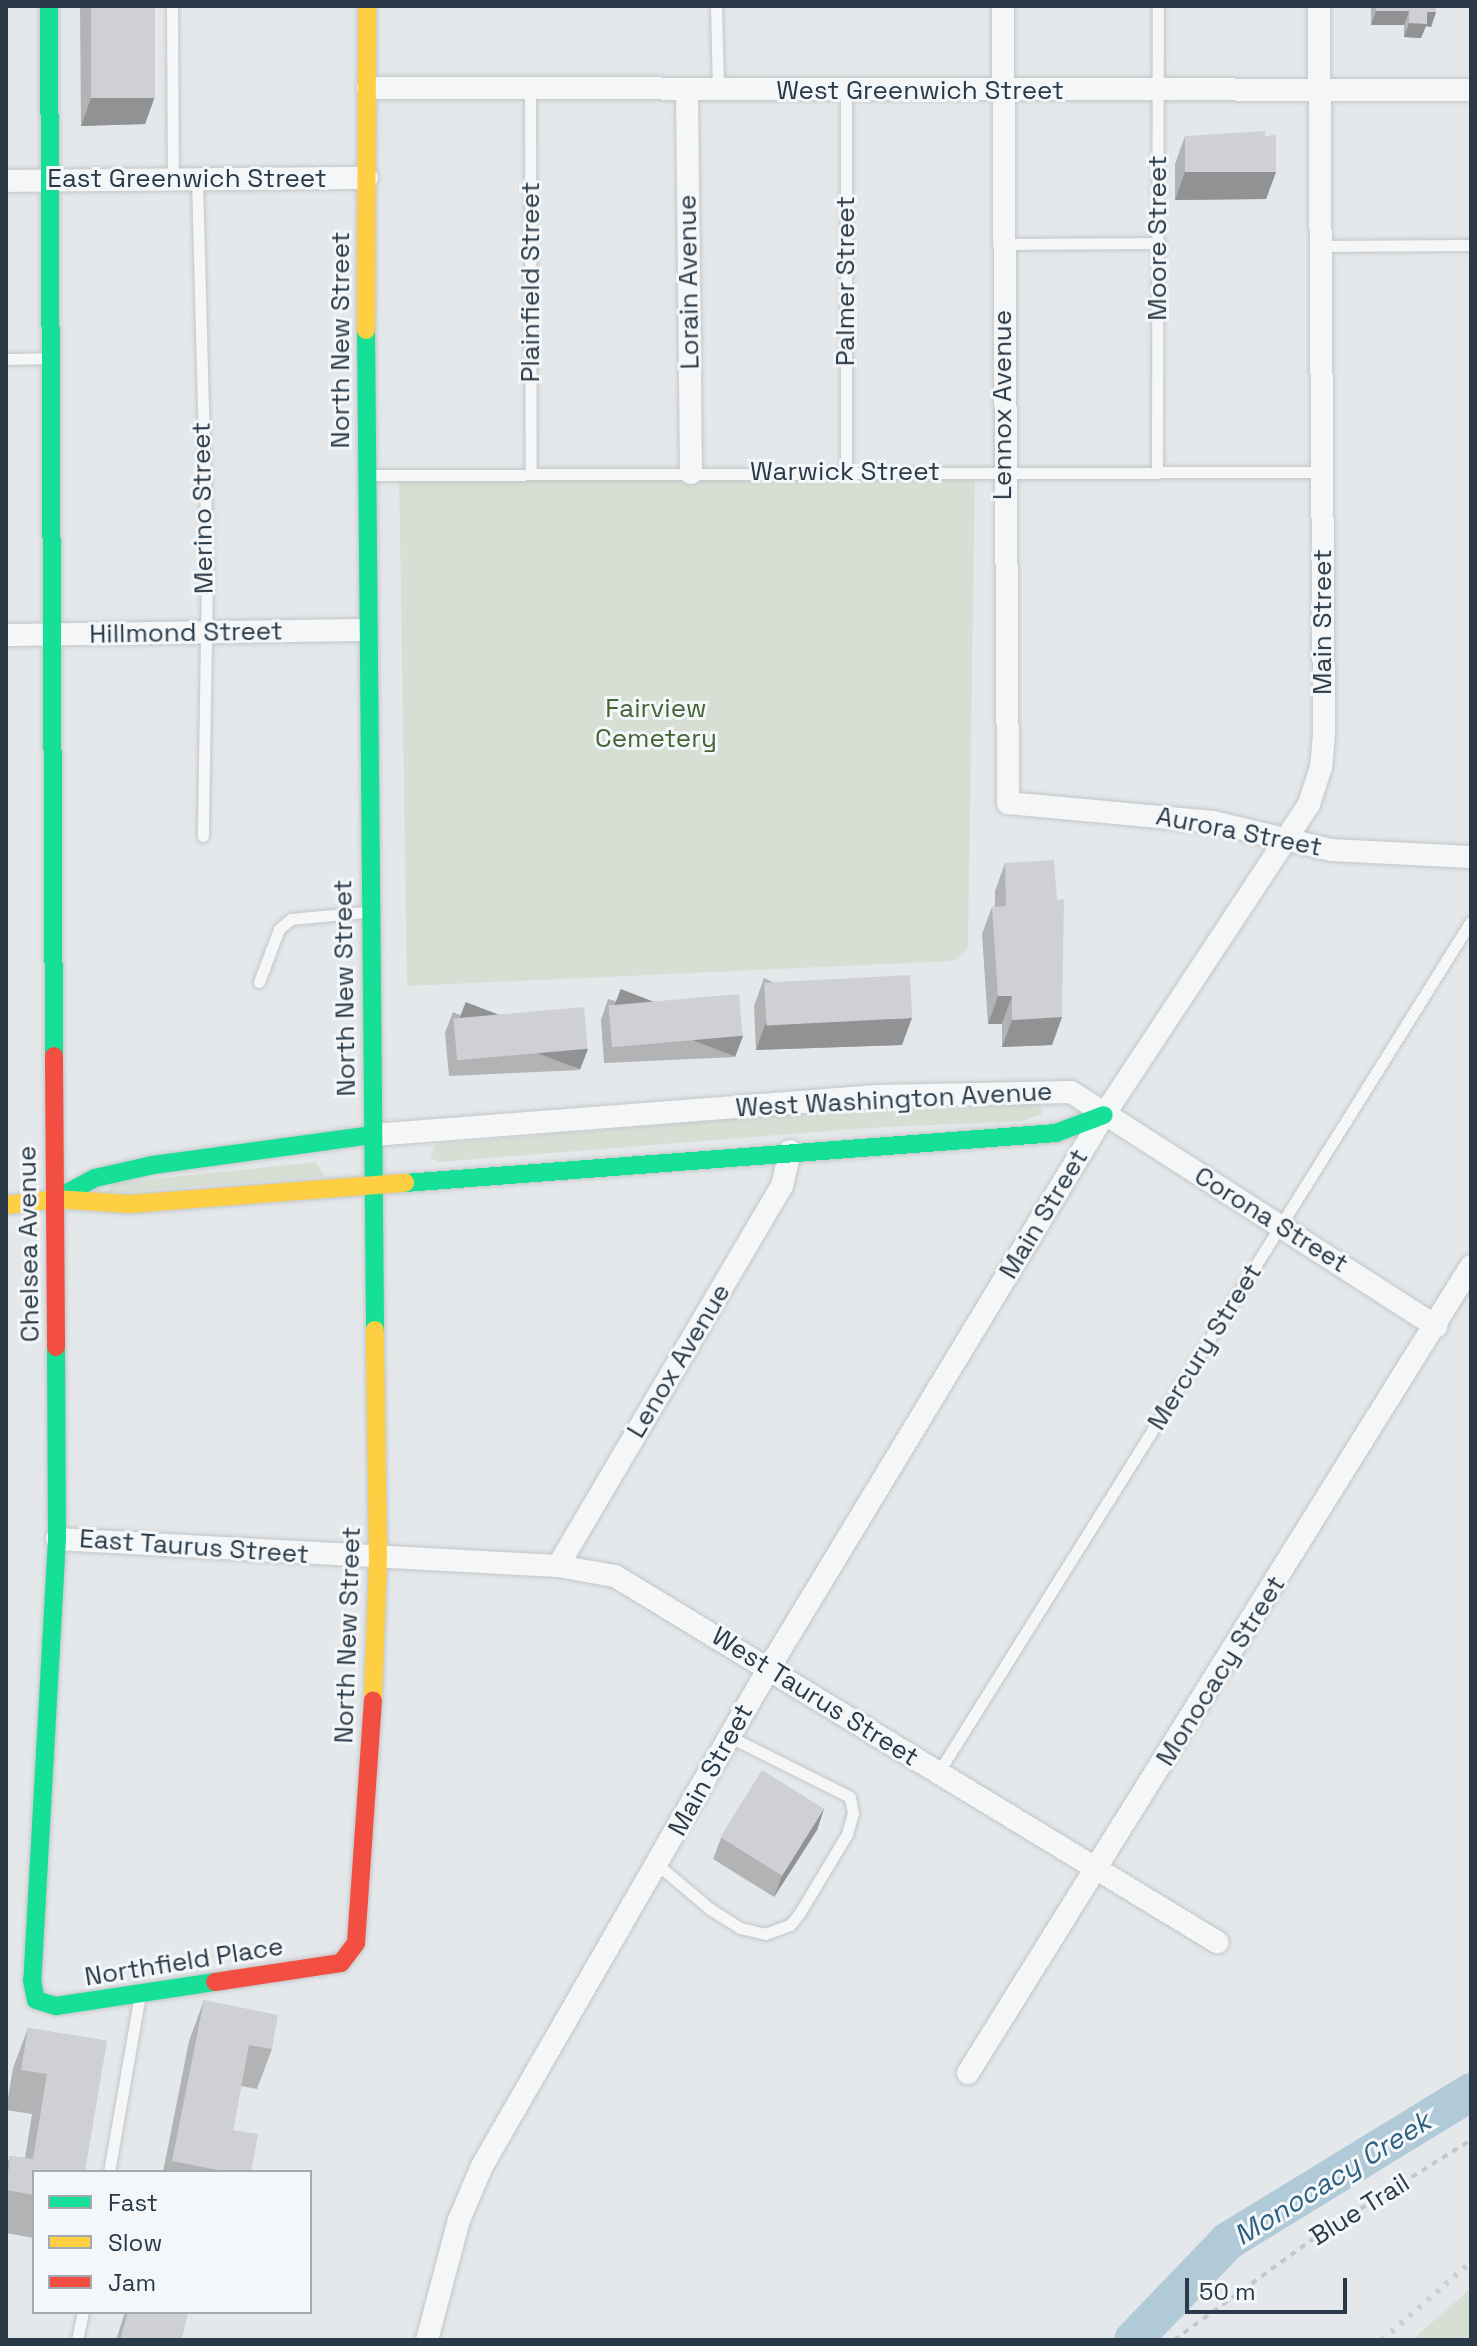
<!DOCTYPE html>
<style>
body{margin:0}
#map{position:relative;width:1477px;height:2346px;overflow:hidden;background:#e5e8ea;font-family:"Space Grotesk",sans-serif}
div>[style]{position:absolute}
.green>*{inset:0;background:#d7dfd5}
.river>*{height:38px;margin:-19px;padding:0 19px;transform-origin:19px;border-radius:19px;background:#b1cad7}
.path>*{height:4px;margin-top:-2px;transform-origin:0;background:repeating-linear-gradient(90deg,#c3c8cb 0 6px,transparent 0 12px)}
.roads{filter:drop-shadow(0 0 2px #c3c6c8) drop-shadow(0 0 2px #c3c6c8)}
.lane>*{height:11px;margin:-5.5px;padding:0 5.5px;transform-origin:5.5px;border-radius:5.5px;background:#f5f6f7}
.street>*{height:22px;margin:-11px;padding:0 11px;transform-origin:11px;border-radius:11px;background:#f5f6f7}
.fast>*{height:18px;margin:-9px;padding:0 9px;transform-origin:9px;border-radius:9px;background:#16e098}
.slow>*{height:18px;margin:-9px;padding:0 9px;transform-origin:9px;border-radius:9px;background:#ffcf43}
.jam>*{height:18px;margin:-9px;padding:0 9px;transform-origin:9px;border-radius:9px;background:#f24e42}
.rail>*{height:6px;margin-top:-3px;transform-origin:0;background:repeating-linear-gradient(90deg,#ced0d2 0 4px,transparent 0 12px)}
.wall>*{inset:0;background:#b1b3b5}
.shaded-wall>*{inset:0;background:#909294;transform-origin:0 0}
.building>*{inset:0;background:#ced0d3;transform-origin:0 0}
span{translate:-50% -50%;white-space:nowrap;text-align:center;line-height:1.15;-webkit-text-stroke:6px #f3f7f9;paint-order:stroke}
.street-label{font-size:26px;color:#293947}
.park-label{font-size:26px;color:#456435}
.water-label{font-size:28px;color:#2f607f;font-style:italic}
.frame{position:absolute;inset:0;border:8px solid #293947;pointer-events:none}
.legend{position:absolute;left:32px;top:2170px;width:280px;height:144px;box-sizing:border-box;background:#f3f7f9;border:2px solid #a2abb2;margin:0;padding:10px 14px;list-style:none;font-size:24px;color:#293947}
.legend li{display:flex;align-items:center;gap:16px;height:40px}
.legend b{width:40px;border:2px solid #a2abb2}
.scale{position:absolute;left:1185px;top:2278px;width:162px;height:36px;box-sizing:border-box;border:4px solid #293947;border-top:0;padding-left:10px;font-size:24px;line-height:28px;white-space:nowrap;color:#293947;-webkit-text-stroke:6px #f3f7f9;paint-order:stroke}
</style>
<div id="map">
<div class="green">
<i style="clip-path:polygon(975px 471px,968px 948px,954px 961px,407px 986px,399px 475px)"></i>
<i style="clip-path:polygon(1022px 1104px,1041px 1107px,1042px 1114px,1023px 1121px,867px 1128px,439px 1162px,430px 1158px,436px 1144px,771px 1116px)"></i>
<i style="clip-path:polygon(316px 1162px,325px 1177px,107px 1193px,113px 1183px)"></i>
<i style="clip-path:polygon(1471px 2288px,1471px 2340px,1412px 2340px)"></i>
</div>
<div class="river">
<i style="left:1133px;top:2340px;width:137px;rotate:-46.2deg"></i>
<i style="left:1228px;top:2241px;width:285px;rotate:-31.5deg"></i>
</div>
<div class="path">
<i style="left:1174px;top:2340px;width:180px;rotate:-36deg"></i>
<i style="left:1320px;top:2234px;width:178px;rotate:-31.9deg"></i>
</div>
<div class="roads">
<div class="lane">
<i style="left:172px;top:6px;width:173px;rotate:89.7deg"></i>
<i style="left:716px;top:6px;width:83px;rotate:88.6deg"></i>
<i style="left:530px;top:90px;width:384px;rotate:89.9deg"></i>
<i style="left:197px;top:179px;width:394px;rotate:88.5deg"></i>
<i style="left:207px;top:573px;width:263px;rotate:90.9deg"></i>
<i style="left:1004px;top:244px;width:155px;rotate:-0.4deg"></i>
<i style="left:1320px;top:246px;width:151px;rotate:-0.4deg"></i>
<i style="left:6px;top:359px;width:43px;rotate:-1.3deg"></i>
<i style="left:1157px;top:470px;width:464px;rotate:-89.9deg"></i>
<i style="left:846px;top:471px;width:380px;rotate:-90deg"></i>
<i style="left:367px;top:475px;width:956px;rotate:-0.18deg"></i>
<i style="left:259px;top:982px;width:57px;rotate:-69.3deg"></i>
<i style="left:279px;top:929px;width:16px;rotate:-40deg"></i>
<i style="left:291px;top:919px;width:74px;rotate:-5.4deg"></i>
<i style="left:938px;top:1773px;width:1005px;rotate:-57.97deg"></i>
<i style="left:658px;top:1865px;width:68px;rotate:40.2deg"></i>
<i style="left:710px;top:1909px;width:36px;rotate:32deg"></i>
<i style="left:740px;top:1928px;width:26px;rotate:13deg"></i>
<i style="left:765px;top:1934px;width:27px;rotate:-20deg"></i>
<i style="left:790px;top:1925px;width:14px;rotate:-51deg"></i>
<i style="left:799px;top:1914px;width:93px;rotate:-59deg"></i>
<i style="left:847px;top:1834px;width:22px;rotate:-74deg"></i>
<i style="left:853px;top:1813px;width:16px;rotate:-101deg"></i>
<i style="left:850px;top:1797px;width:134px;rotate:-153.4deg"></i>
<i style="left:109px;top:2172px;width:180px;rotate:-80.1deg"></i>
<i style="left:77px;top:2340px;width:29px;rotate:-78deg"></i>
</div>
<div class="street">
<i style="left:1003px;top:6px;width:797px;rotate:89.64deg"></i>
<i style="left:1008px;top:803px;width:206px;rotate:5.3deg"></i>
<i style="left:1213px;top:822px;width:121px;rotate:13.3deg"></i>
<i style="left:1331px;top:850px;width:140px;rotate:2.9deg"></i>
<i style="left:368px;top:88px;width:1103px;rotate:0.1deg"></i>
<i style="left:687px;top:92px;width:381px;rotate:89.4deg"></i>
<i style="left:6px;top:181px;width:361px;rotate:-0.5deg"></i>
<i style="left:6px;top:635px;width:360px;rotate:-0.8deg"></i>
<i style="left:373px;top:1135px;width:507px;rotate:-4.42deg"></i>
<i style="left:878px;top:1096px;width:193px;rotate:-1.2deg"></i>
<i style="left:1071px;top:1092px;width:434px;rotate:32.7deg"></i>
<i style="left:57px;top:1539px;width:502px;rotate:3.08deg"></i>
<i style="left:558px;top:1566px;width:58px;rotate:10deg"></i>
<i style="left:615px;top:1576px;width:705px;rotate:31.3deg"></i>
<i style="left:558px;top:1566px;width:441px;rotate:-59.5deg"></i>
<i style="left:782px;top:1186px;width:36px;rotate:-77deg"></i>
<i style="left:968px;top:2073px;width:951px;rotate:-58.06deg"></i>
<i style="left:427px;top:2340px;width:124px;rotate:-75.1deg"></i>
<i style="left:459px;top:2220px;width:59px;rotate:-66.9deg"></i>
<i style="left:482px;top:2166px;width:575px;rotate:-60.04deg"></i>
<i style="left:769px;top:1668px;width:647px;rotate:-58.79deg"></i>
<i style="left:1104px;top:1115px;width:372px;rotate:-56.6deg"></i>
<i style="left:1309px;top:804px;width:38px;rotate:-72deg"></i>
<i style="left:1321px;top:768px;width:38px;rotate:-85deg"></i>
<i style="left:1324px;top:730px;width:724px;rotate:-90.4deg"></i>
</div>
<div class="fast">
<i style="left:49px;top:6px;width:1050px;rotate:89.73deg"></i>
<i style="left:366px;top:330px;width:1000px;rotate:89.48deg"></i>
<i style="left:405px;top:1183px;width:653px;rotate:-4.39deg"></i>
<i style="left:1056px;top:1133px;width:51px;rotate:-20.6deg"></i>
<i style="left:56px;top:1199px;width:44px;rotate:-28.3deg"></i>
<i style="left:95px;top:1178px;width:59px;rotate:-12.6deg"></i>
<i style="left:153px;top:1165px;width:222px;rotate:-7.8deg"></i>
<i style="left:56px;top:1347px;width:192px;rotate:89.7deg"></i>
<i style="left:57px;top:1539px;width:442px;rotate:93.2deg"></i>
<i style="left:32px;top:1980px;width:20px;rotate:79deg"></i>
<i style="left:36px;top:2000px;width:21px;rotate:17deg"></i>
<i style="left:56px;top:2006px;width:161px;rotate:-8.6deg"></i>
</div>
<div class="slow">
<i style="left:366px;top:330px;width:324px;rotate:-89.8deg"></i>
<i style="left:6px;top:1205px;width:50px;rotate:-6.8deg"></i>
<i style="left:56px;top:1199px;width:73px;rotate:3.9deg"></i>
<i style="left:129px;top:1204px;width:277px;rotate:-4.4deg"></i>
<i style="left:373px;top:1701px;width:142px;rotate:-88deg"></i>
<i style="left:378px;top:1559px;width:229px;rotate:-90.8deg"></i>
</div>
<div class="jam">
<i style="left:54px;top:1056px;width:291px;rotate:89.6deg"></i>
<i style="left:215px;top:1982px;width:127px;rotate:-8.6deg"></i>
<i style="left:341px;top:1963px;width:25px;rotate:-53deg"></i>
<i style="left:356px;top:1943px;width:243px;rotate:-86deg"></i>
</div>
</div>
<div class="rail">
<i style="left:1382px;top:2340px;width:118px;rotate:-41.2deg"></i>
</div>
<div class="wall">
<i style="clip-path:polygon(80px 6px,155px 6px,155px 96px,145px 124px,81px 126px)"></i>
<i style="clip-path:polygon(1371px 6px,1436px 6px,1436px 12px,1431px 27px,1426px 26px,1421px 38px,1404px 37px,1404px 25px,1371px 25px)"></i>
<i style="clip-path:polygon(1185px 136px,1265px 136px,1276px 172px,1266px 199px,1175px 200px,1175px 164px)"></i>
<i style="clip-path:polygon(1005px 863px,1062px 1017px,1052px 1045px,1002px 1047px,1002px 1024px,988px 1024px,982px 934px,992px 907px,995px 906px,995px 891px)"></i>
<i style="clip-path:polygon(764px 978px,902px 1045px,756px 1050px,754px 1006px)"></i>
<i style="clip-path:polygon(608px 999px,743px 1036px,735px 1057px,604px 1063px,601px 1020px)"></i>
<i style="clip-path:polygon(453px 1012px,580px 1070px,449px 1076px,445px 1033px)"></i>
<i style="clip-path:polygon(824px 1809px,817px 1830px,774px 1897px,713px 1859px,721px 1838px)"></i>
<i style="clip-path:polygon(204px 2000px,272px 2049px,257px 2089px,241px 2086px,233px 2130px,251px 2172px,163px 2172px,189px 2041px)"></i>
<i style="clip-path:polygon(28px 2028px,107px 2041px,34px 2172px,34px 2238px,6px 2233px,6px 2168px,10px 2156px,25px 2158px,32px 2114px,6px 2110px,13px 2068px)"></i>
<i style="clip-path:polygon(125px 2312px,188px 2312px,181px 2340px,116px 2340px)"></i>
</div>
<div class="shaded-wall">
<i style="clip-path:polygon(1376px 11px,1409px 11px,1404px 25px,1371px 25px)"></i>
<i style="clip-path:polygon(1427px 12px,1436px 12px,1431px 27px,1426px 26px,1421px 38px,1404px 37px,1409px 23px)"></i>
<i style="clip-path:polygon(155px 96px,145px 124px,81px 126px,91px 98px)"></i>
<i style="clip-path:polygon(1185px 172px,1276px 172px,1266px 199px,1175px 200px)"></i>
<i style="clip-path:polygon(998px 996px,1012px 996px,1002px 1024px,988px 1024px)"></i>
<i style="clip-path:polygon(1062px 1017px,1052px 1045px,1002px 1047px,1012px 1020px)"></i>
<i style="clip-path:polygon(912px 1018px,902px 1045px,756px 1050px,766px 1022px)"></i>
<i style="left:743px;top:1036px;width:22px;height:131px;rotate:111deg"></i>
<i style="left:588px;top:1049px;width:22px;height:131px;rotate:111deg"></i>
<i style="clip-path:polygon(824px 1809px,817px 1830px,774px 1897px,782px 1876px)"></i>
</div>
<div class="building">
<i style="left:91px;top:6px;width:64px;height:92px"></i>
<i style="clip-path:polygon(1376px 6px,1436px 6px,1436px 12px,1427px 12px,1427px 24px,1409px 23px,1409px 11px,1376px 11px)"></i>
<i style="clip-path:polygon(1265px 131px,1265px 136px,1276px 135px,1276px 172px,1185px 172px,1185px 136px)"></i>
<i style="clip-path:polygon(1054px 860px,1057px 900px,1064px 899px,1062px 1017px,1012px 1020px,1012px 996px,998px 996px,992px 907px,1006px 906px,1005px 863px)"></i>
<i style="left:910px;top:975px;width:43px;height:146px;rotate:87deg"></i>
<i style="left:739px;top:994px;width:42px;height:131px;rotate:85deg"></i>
<i style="left:584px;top:1007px;width:42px;height:131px;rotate:85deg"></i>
<i style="left:762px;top:1770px;width:73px;height:79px;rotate:32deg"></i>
<i style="clip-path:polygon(204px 2000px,278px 2015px,272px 2049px,249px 2045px,233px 2130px,258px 2134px,251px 2172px,228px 2172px,172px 2161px)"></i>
<i style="clip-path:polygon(28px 2028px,107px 2041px,85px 2172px,34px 2172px,34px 2195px,6px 2190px,10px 2156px,33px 2159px,47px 2074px,21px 2070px)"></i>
<i style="clip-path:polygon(128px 2312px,188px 2312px,181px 2340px,120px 2340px)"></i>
</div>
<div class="street-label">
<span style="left:920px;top:91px">West Greenwich Street</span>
<span style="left:187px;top:179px">East Greenwich Street</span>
<span style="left:1158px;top:238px;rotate:-90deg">Moore Street</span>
<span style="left:846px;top:281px;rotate:-90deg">Palmer Street</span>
<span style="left:531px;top:282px;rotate:-90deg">Plainfield Street</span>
<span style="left:689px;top:282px;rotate:-91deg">Lorain Avenue</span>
<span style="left:341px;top:340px;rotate:-90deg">North New Street</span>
<span style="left:1003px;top:405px;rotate:-90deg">Lennox Avenue</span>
<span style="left:845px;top:472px">Warwick Street</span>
<span style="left:203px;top:508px;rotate:-91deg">Merino Street</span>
<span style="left:1323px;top:622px;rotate:-90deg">Main Street</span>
<span style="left:186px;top:633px;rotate:-1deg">Hillmond Street</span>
<span style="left:1239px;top:832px;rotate:11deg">Aurora Street</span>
<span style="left:345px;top:988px;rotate:-91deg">North New Street</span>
<span style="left:894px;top:1100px;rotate:-3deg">West Washington Avenue</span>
<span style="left:1044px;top:1214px;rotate:-59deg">Main Street</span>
<span style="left:1271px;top:1220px;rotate:32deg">Corona Street</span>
<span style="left:29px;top:1244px;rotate:-91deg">Chelsea Avenue</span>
<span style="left:1205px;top:1347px;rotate:-58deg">Mercury Street</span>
<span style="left:679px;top:1361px;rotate:-59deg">Lenox Avenue</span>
<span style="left:194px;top:1547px;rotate:4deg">East Taurus Street</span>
<span style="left:348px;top:1635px;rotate:-88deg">North New Street</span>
<span style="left:1221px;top:1671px;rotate:-58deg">Monocacy Street</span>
<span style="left:815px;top:1697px;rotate:32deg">West Taurus Street</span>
<span style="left:711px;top:1770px;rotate:-61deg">Main Street</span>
<span style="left:184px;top:1962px;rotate:-9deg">Northfield Place</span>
<span style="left:1360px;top:2210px;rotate:-32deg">Blue Trail</span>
</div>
<div class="park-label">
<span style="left:656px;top:724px">Fairview<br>Cemetery</span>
</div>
<div class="water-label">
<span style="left:1332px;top:2178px;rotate:-32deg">Monocacy Creek</span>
</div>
<div class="frame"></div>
<ul class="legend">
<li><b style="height:10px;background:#16e098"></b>Fast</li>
<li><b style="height:10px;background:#ffcf43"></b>Slow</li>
<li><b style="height:10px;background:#f24e42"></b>Jam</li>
</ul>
<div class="scale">50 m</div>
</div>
